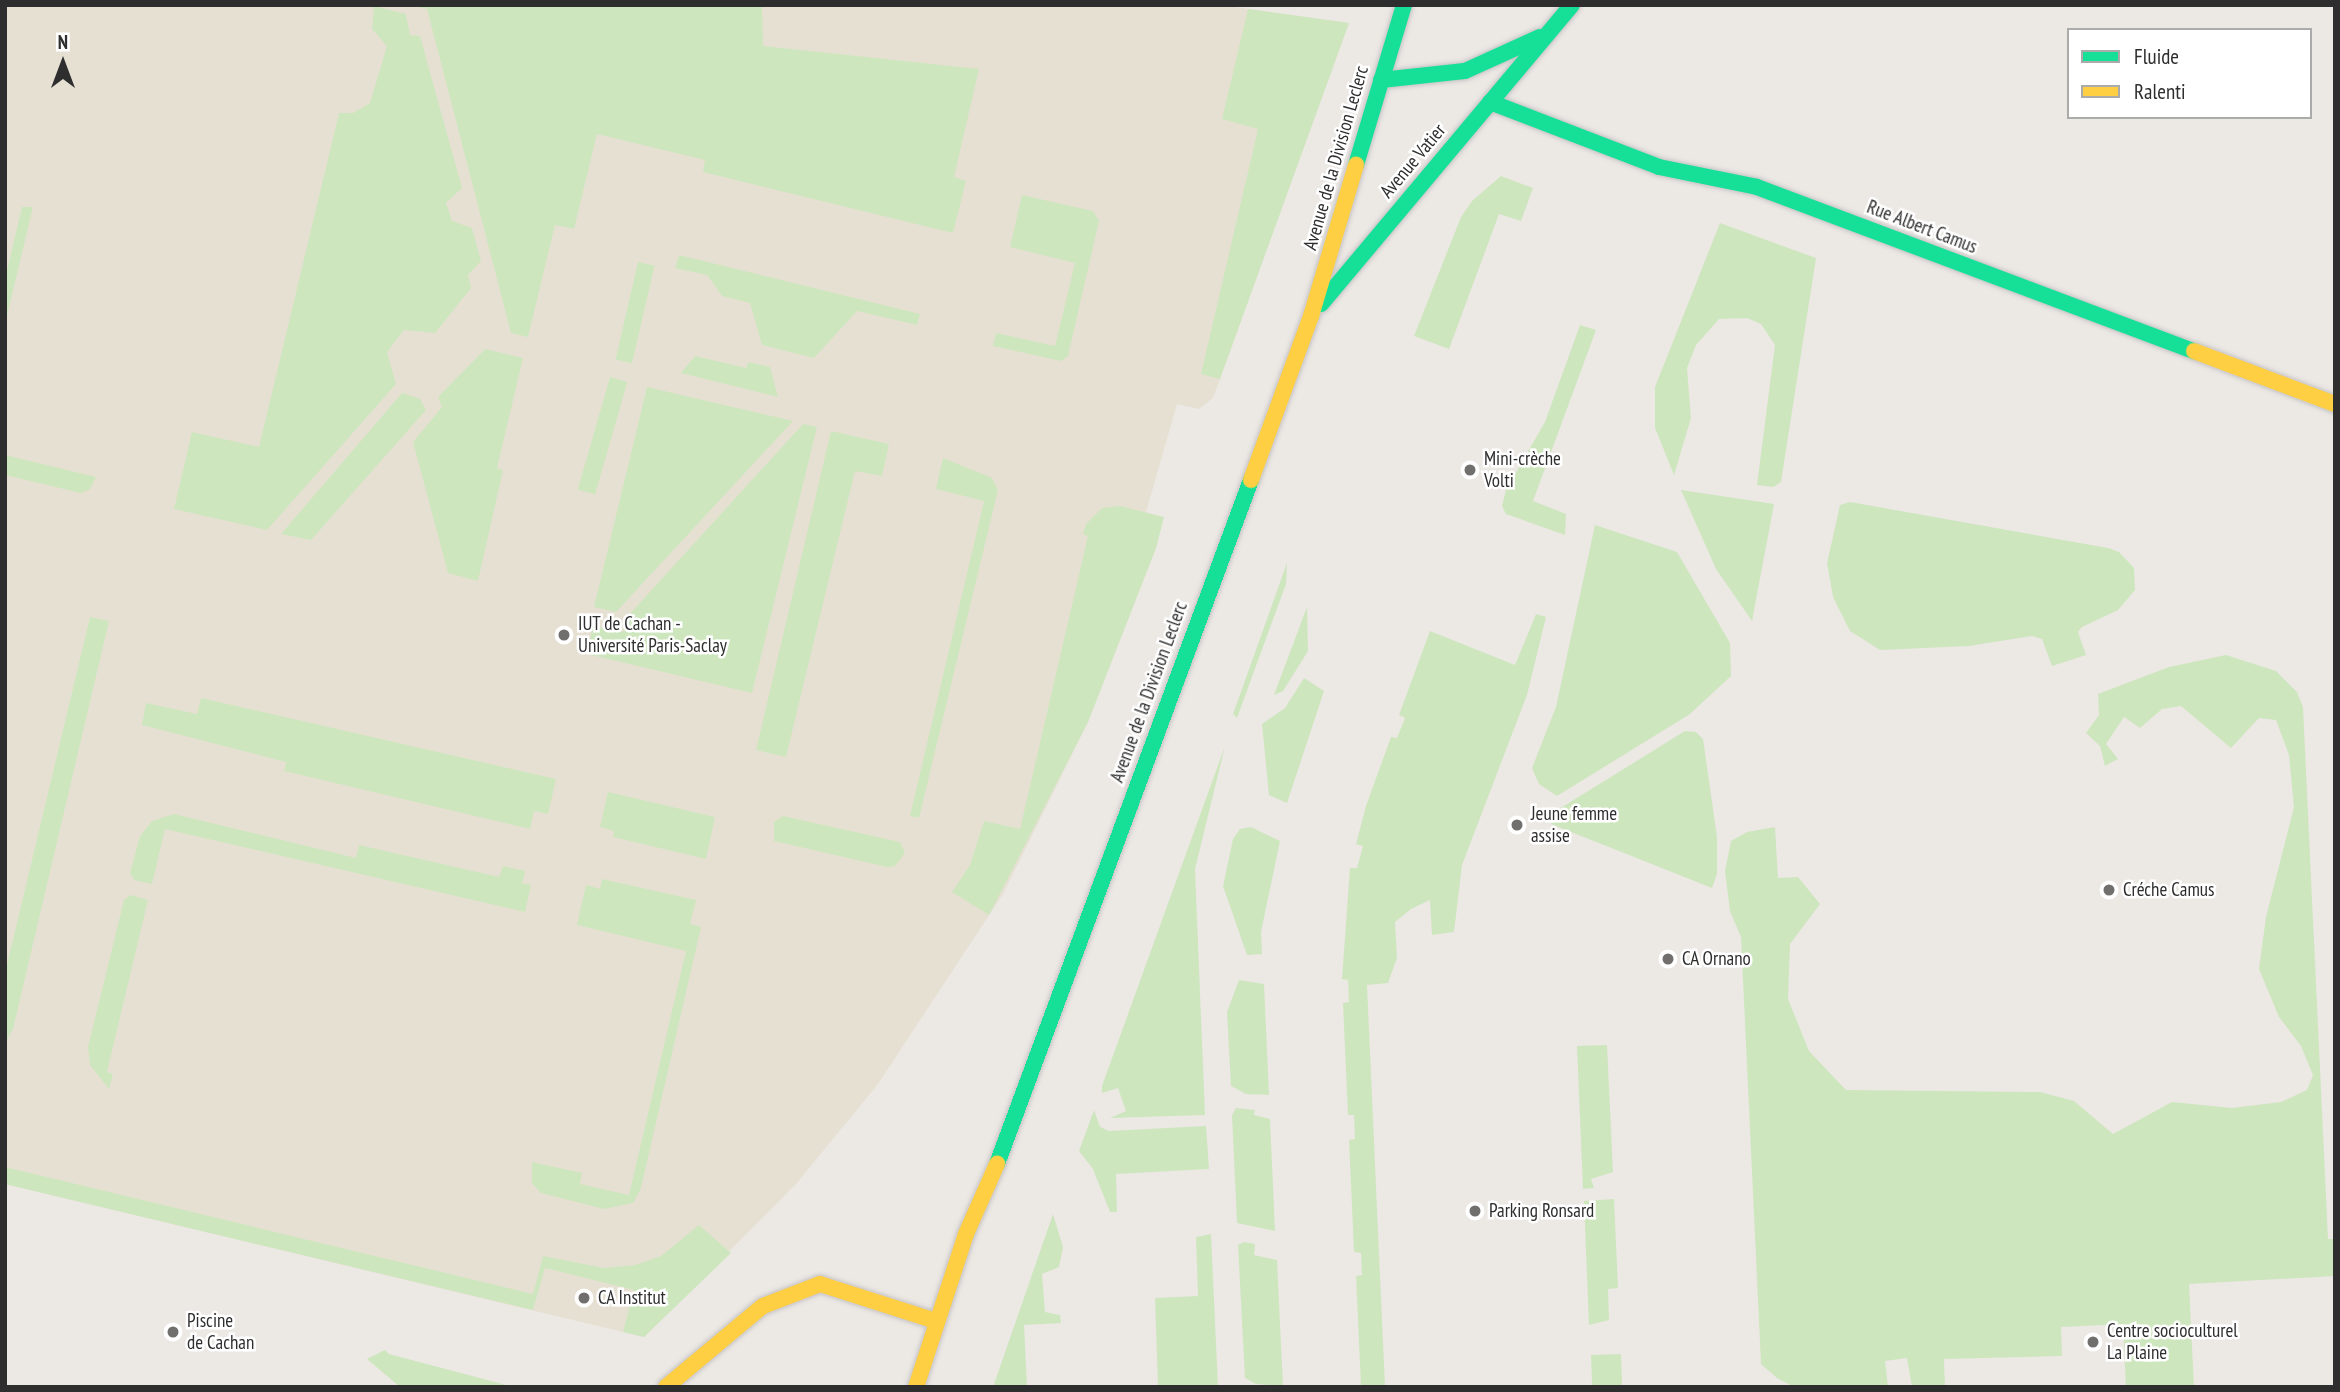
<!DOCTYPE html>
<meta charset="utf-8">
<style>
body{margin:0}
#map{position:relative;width:2340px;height:1392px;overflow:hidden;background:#ece8e4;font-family:"PT Sans Narrow",sans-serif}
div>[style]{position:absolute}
.education>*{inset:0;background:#e6e0d3}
.green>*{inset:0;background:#cee6be;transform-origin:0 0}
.roads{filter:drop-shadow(0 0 2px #c5c4c5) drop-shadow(0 0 2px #c5c4c5)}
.fast>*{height:16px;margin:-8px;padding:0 8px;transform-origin:8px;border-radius:8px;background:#16e098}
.slow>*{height:16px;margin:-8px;padding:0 8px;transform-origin:8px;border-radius:8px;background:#ffcf43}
.dots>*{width:19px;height:19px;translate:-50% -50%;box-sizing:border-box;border:4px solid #fff;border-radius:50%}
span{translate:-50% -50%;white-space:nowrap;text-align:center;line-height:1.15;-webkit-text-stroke:5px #fff;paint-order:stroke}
.street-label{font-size:19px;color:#2e2e2e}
.poi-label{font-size:19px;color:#2e2e2e}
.left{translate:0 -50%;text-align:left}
.frame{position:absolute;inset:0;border:7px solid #2e2e2e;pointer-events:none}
.legend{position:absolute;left:2067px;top:28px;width:245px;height:91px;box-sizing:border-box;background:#fff;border:2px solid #ababab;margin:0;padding:9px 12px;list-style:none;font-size:21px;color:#2e2e2e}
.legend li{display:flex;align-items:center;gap:14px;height:35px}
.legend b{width:35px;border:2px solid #ababab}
.north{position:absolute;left:28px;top:28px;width:70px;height:70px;-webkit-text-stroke:5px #fff;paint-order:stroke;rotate:0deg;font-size:19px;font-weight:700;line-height:28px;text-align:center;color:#2e2e2e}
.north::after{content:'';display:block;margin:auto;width:24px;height:32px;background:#2e2e2e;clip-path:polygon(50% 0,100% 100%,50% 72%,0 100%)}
</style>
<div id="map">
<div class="education">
<i style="clip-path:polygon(5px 5px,1221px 5px,1349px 23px,1213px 398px,1199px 409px,1177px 404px,1146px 512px,1156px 548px,1088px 722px,1003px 894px,878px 1084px,796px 1184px,644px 1337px,5px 1184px)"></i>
</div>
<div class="green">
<i style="clip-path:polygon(409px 5px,762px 5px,763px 46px,979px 69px,954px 177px,966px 181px,953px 233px,703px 172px,705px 160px,597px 134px,574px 229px,555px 225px,528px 337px,511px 333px,427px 9px)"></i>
<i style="clip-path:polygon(374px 6px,406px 14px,410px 35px,420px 36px,462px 188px,446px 203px,452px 221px,472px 228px,481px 261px,468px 275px,471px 288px,435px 333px,404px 330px,387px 352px,396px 384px,267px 530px,174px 509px,192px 432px,259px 447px,339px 113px,353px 113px,370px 103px,387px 46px,372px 29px)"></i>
<i style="clip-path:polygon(1248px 9px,1349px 23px,1220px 379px,1201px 374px,1258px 129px,1222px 119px)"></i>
<i style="clip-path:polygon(1501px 176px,1533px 188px,1521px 221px,1499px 214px,1449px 349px,1414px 336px,1461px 217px,1472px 201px)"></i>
<i style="clip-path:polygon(1022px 195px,1093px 211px,1099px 221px,1068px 356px,1061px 361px,993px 346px,996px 333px,1055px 346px,1075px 263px,1010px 247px)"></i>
<i style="clip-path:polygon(22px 207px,33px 207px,5px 324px,5px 279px)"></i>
<i style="clip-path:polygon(1720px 223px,1816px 258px,1781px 482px,1773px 487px,1757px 485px,1775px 345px,1761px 324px,1747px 318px,1719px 319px,1696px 345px,1687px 368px,1691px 418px,1674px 475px,1655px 428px,1655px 387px)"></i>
<i style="clip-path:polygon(679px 255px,920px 314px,917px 325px,857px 311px,814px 358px,762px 345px,750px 303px,722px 296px,707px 275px,675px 268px)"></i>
<i style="left:638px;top:262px;width:17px;height:100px;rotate:13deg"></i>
<i style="clip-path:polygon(1580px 325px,1596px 330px,1533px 501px,1566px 514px,1565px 535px,1506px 514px,1502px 506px,1506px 490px,1545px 422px)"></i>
<i style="clip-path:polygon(485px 349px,523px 358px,497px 468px,503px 470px,478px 581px,448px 573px,413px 442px,442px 407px,438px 397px)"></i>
<i style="clip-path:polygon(695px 356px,746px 368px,749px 362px,770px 367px,778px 397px,681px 373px)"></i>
<i style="left:610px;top:377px;width:18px;height:117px;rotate:16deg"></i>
<i style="clip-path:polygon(647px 387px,793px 421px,616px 612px,594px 607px)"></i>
<i style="clip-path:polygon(402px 393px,420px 399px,426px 410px,311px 540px,281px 534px)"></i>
<i style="clip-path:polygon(803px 424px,817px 427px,752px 693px,587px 654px,593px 626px,623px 632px,627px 617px)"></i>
<i style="clip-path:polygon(831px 431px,889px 444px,882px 476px,855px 471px,786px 757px,756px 750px)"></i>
<i style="clip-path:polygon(5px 455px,96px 477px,90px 489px,81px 493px,5px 475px)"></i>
<i style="clip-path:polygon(943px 458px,992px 478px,998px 490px,919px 818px,910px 816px,984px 501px,936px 489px)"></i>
<i style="clip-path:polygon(1681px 490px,1774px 504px,1752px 621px,1716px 569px)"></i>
<i style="clip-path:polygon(1850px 502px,2108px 548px,2119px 552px,2134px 568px,2135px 590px,2118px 610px,2082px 627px,2078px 632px,2086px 655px,2052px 666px,2042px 639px,2032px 636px,1969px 646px,1880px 650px,1850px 631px,1833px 597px,1827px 563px,1840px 505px)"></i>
<i style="clip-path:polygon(1120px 506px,1164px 517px,1156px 548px,1088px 722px,989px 915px,952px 892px,970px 865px,984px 821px,1020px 829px,1088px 536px,1083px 534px,1086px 524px,1102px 508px)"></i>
<i style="clip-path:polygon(1595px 525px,1677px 552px,1730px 643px,1731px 676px,1690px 714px,1557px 796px,1539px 784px,1532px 768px,1556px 707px)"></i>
<i style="clip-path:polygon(1287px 563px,1286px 584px,1237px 718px,1233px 714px)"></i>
<i style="clip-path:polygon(1307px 607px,1308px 651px,1283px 691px,1274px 695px)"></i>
<i style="clip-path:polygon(1536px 614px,1546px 617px,1527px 695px,1462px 865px,1454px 932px,1432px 935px,1430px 900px,1411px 909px,1395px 922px,1397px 958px,1388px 983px,1367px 985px,1385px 1387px,1361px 1387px,1356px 1276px,1362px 1275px,1361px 1253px,1354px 1252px,1349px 1140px,1355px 1139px,1354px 1115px,1348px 1115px,1343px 1003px,1349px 1002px,1348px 980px,1342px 979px,1350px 868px,1357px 868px,1363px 846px,1356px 844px,1366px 806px,1391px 737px,1397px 738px,1405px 718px,1399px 715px,1430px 631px,1515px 665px)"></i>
<i style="clip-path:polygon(90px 617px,109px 621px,13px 1029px,5px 1043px,5px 973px)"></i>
<i style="clip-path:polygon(2226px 655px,2276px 671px,2297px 692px,2303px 707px,2328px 1239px,2335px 1239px,2335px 1276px,2189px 1284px,2194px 1387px,2126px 1387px,2123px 1324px,2061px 1327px,2062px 1356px,1944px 1359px,1945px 1387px,1912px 1387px,1907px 1358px,1885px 1361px,1888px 1387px,1794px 1387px,1777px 1378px,1761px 1364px,1741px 937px,1730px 911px,1725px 871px,1731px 841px,1747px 832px,1775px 827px,1778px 878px,1798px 877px,1820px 904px,1790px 944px,1788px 999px,1809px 1051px,1846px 1090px,2040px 1092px,2074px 1101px,2113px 1134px,2172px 1102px,2232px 1108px,2281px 1102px,2307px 1090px,2313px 1075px,2301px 1046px,2279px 1017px,2259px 969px,2266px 917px,2294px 807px,2289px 755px,2276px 720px,2259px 718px,2231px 748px,2181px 706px,2162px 709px,2140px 728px,2124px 717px,2106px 744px,2118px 759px,2105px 766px,2100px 746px,2086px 733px,2099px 715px,2098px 694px,2169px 667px)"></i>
<i style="clip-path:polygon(1304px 678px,1324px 691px,1287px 803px,1269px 795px,1262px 724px,1285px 708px)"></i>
<i style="clip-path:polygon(201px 698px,556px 779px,548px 814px,534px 811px,530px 829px,284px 771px,286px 762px,142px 725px,146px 703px,197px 714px)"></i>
<i style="clip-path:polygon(1685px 731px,1696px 732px,1703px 739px,1717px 837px,1717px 874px,1712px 888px,1551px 824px,1551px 814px)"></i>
<i style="clip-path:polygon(1225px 746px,1195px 869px,1205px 1115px,1110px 1118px,1126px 1111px,1118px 1088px,1102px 1093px,1102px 1086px)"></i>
<i style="clip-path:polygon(608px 792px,715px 817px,706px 859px,613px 837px,614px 831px,600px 827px)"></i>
<i style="clip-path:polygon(174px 814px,356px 858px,359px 845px,499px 877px,503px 866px,525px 871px,522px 883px,531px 885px,525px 912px,165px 829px,152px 884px,134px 880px,130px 873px,140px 836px,152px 821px)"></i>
<i style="clip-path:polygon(783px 816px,900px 842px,905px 853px,895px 866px,887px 867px,774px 841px,774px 822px)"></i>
<i style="clip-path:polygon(1251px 827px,1280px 841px,1261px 932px,1262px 954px,1247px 955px,1223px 886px,1233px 839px,1240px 829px)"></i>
<i style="clip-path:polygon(602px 879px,696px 900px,690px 924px,701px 927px,641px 1188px,633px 1203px,604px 1209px,541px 1193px,532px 1183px,532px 1162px,582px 1173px,580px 1184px,629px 1195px,686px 951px,577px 925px,586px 885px,600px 889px)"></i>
<i style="clip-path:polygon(130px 895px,148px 900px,107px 1072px,113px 1074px,109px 1089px,90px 1065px,88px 1047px,124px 900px)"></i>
<i style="clip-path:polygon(1239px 980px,1264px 984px,1269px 1095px,1246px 1094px,1231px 1086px,1227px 1012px)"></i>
<i style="clip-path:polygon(1607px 1045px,1613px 1172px,1591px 1179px,1594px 1188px,1583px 1189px,1577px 1046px)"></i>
<i style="clip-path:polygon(1236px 1108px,1255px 1110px,1254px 1115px,1270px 1119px,1275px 1231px,1237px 1223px,1232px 1115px)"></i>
<i style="clip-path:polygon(1094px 1110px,1100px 1127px,1109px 1131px,1206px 1126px,1209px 1169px,1116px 1174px,1117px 1212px,1110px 1212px,1093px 1169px,1079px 1151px)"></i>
<i style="clip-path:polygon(5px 1167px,533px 1294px,543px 1256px,604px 1268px,635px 1265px,661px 1256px,699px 1225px,731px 1253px,644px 1337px,623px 1332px,634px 1290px,545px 1268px,533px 1310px,5px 1184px)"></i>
<i style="clip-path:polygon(1614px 1199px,1618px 1288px,1608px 1289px,1609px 1320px,1589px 1325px,1584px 1201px)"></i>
<i style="clip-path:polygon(1053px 1214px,1063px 1247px,1059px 1267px,1042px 1274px,1045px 1312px,1060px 1315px,1061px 1323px,1024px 1325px,1027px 1387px,993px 1387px)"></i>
<i style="clip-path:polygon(1211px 1234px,1218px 1387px,1158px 1387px,1155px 1298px,1198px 1296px,1196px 1237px)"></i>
<i style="clip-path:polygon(1244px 1242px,1255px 1244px,1254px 1255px,1277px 1260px,1283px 1386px,1256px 1384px,1245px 1378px,1238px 1245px)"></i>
<i style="clip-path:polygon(385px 1350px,389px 1354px,514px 1387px,400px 1387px,367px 1359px)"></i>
<i style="left:1621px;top:1354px;width:33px;height:30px;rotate:88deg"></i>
</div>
<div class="roads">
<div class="fast">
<i style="left:1381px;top:80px;width:84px;rotate:-6.1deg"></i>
<i style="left:1465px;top:71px;width:82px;rotate:-24.4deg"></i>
<i style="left:1490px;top:102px;width:181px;rotate:21deg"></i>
<i style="left:1659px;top:167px;width:100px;rotate:11.5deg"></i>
<i style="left:1757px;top:187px;width:467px;rotate:20.6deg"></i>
<i style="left:1356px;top:165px;width:167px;rotate:-73.3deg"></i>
<i style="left:1321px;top:304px;width:390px;rotate:-50deg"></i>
<i style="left:997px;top:1164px;width:730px;rotate:-69.63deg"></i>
</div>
<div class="slow">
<i style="left:2194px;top:351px;width:151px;rotate:20.6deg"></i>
<i style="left:1251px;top:480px;width:175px;rotate:-69.9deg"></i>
<i style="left:1311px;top:316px;width:158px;rotate:-73.4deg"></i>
<i style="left:666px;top:1387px;width:126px;rotate:-39.9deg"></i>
<i style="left:763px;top:1306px;width:61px;rotate:-21.1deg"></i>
<i style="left:820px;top:1284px;width:122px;rotate:17.7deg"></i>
<i style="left:916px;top:1387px;width:161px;rotate:-71.9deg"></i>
<i style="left:966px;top:1234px;width:77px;rotate:-66.1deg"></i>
</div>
</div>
<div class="dots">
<i style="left:1470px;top:470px;background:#706f6e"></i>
<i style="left:564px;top:635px;background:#706f6e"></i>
<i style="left:1517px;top:825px;background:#706f6e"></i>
<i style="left:2109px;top:890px;background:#706f6e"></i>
<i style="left:1668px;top:959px;background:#706f6e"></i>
<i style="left:1475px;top:1211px;background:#706f6e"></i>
<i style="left:584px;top:1298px;background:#706f6e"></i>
<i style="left:173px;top:1332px;background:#706f6e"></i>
<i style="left:2093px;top:1342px;background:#706f6e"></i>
</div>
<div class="street-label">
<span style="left:1336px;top:158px;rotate:-74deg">Avenue de la Division Leclerc</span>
<span style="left:1413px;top:161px;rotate:-50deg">Avenue Vatier</span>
<span style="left:1922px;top:227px;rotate:21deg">Rue Albert Camus</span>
<span style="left:1149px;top:692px;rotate:-70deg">Avenue de la Division Leclerc</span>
</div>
<div class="poi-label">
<span class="left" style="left:1484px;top:470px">Mini-crèche<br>Volti</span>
<span class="left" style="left:578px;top:635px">IUT de Cachan -<br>Université Paris-Saclay</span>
<span class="left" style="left:1531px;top:825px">Jeune femme<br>assise</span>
<span class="left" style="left:2123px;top:890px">Créche Camus</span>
<span class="left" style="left:1682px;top:959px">CA Ornano</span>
<span class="left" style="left:1489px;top:1211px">Parking Ronsard</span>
<span class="left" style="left:598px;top:1298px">CA Institut</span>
<span class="left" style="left:187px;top:1332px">Piscine<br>de Cachan</span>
<span class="left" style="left:2107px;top:1342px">Centre socioculturel<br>La Plaine</span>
</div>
<div class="frame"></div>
<ul class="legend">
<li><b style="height:9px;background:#16e098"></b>Fluide</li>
<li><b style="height:9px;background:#ffcf43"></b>Ralenti</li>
</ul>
<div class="north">N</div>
</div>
